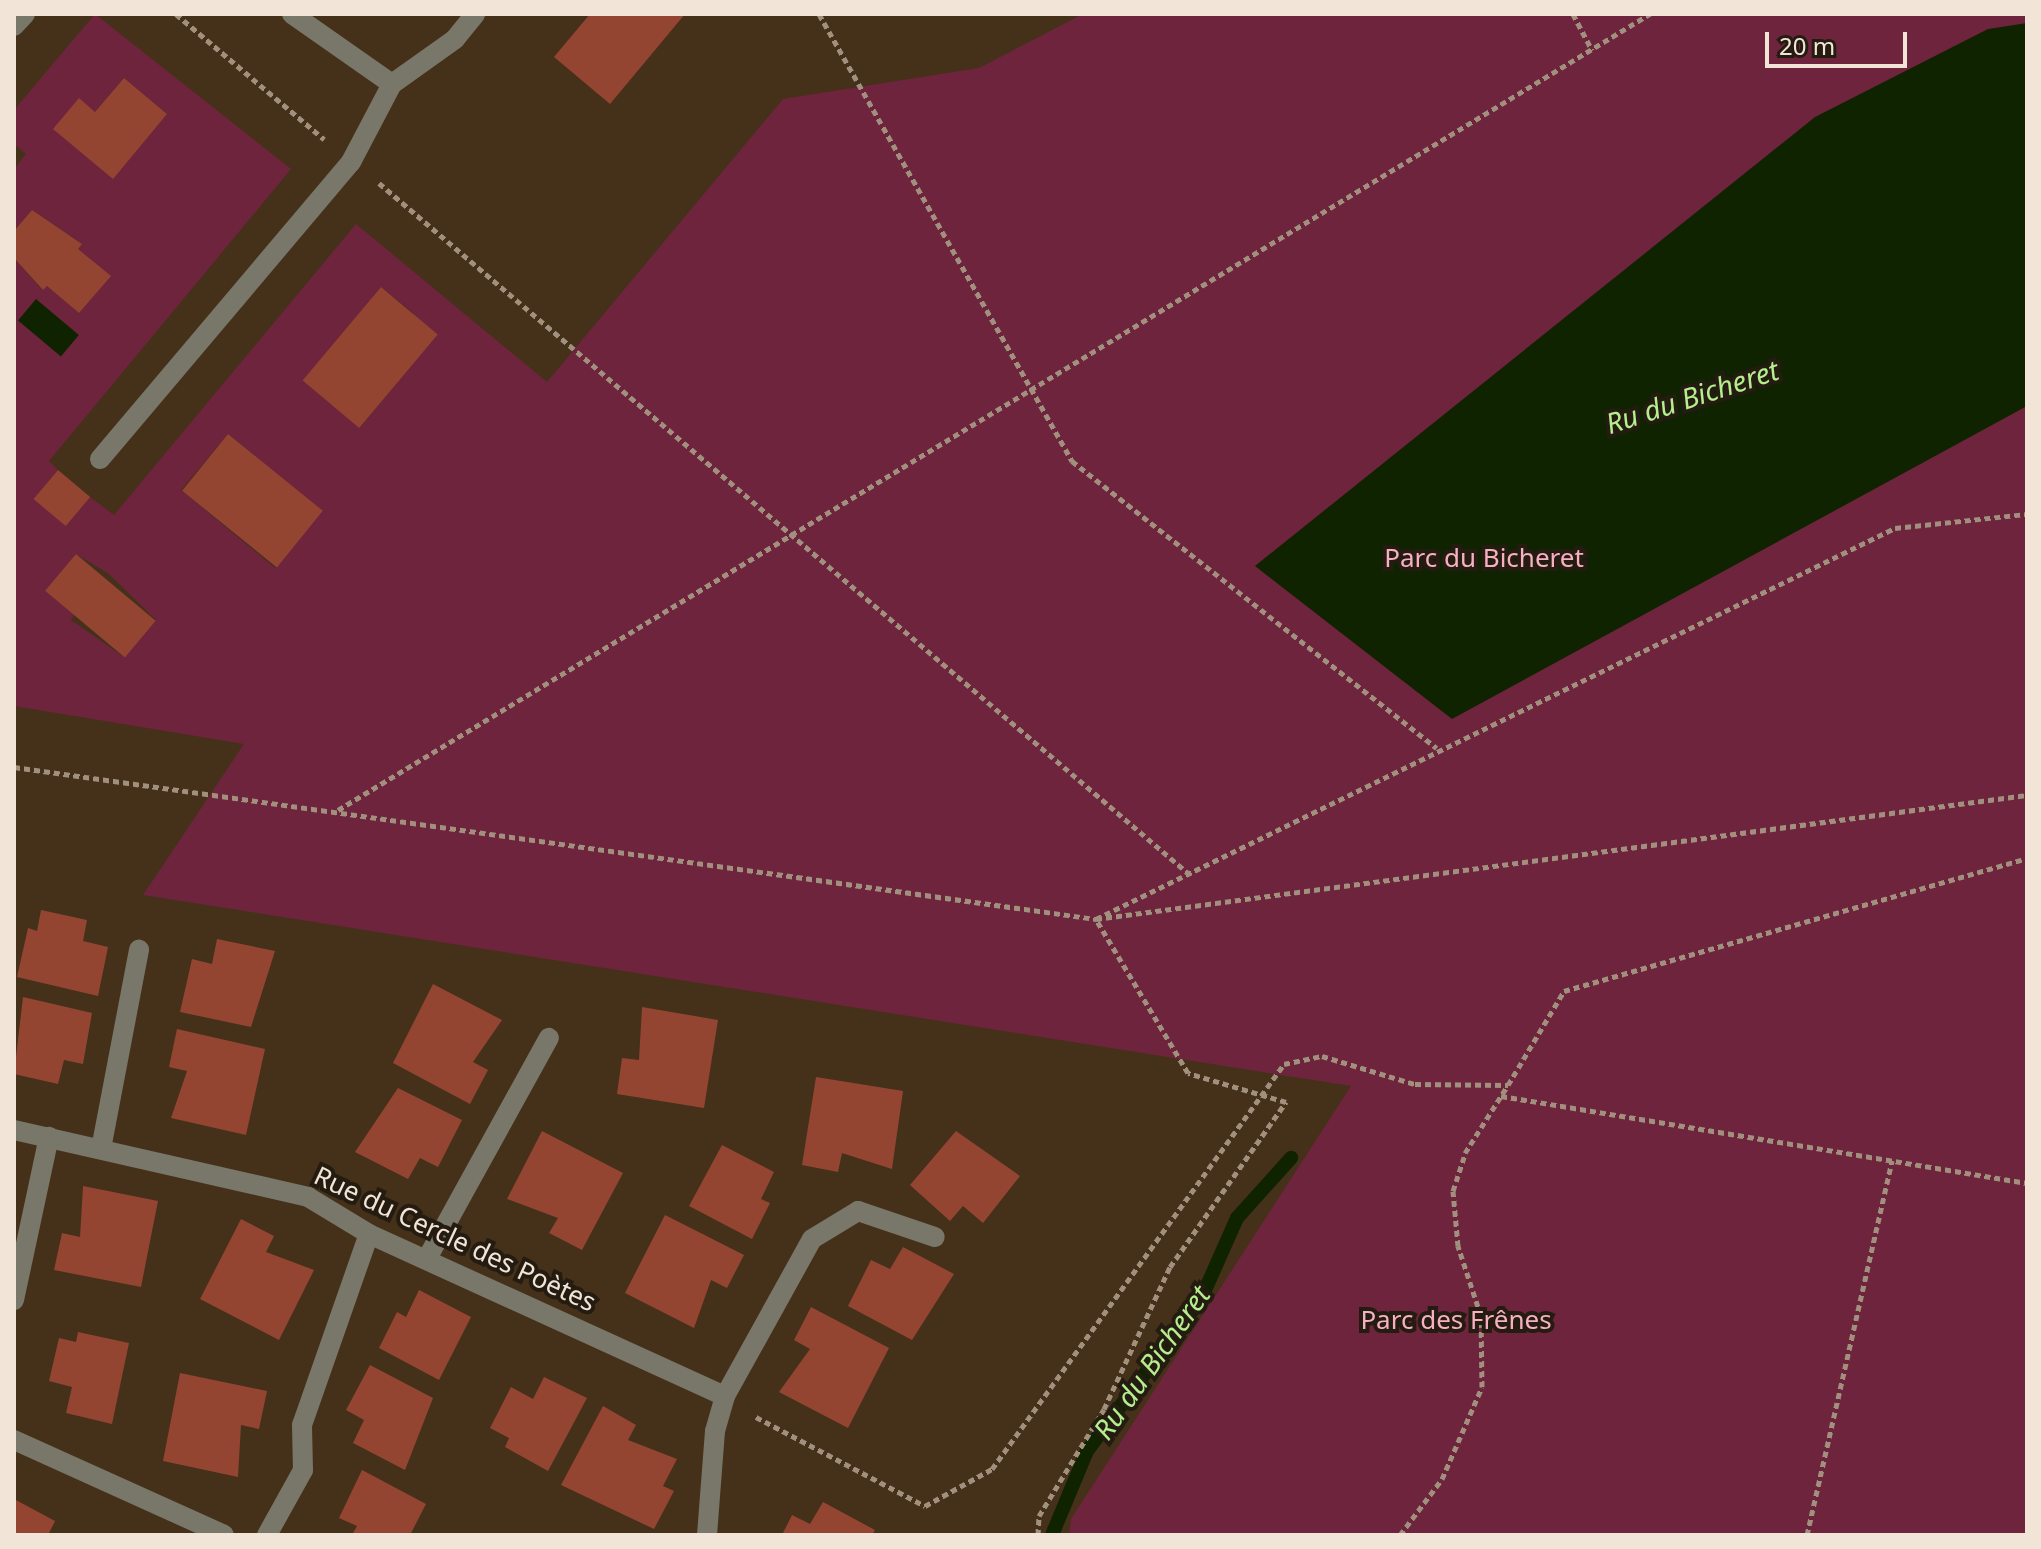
<!DOCTYPE html>
<meta charset="utf-8">
<style>
body{margin:0}
#map{position:relative;width:2041px;height:1549px;overflow:hidden;background:#453119;font-family:"Noto Sans",sans-serif}
div>[style]{position:absolute}
.green>*{inset:0;background:#6e243d}
.water>*{inset:0;background:#102300;transform-origin:0 0}
.stream>*{height:14px;margin:-7px;padding:0 7px;transform-origin:7px;border-radius:7px;background:#102300}
.building>*{inset:0;background:#934532;transform-origin:0 0}
.path>*{height:5px;margin-top:-2.5px;transform-origin:0;background:repeating-linear-gradient(90deg,#a1907e 0 6px,transparent 0 10px)}
.minor>*{height:20px;margin:-10px;padding:0 10px;transform-origin:10px;border-radius:10px;background:#797769}
span{translate:-50% -50%;white-space:nowrap;text-align:center;line-height:1.15;-webkit-text-stroke:8px #241b11;paint-order:stroke}
.park-label{font-size:26px;color:#f6b0c1}
.street-label{font-size:26px;color:#f2e5d7}
.water-label{font-size:28px;color:#b5ee8c;font-style:italic}
.frame{position:absolute;inset:0;border:16px solid #f2e5d7;pointer-events:none}
.scale{position:absolute;left:1765px;top:32px;width:142px;height:36px;box-sizing:border-box;border:4px solid #f2e5d7;border-top:0;padding-left:10px;font-size:24px;line-height:28px;white-space:nowrap;color:#f2e5d7;-webkit-text-stroke:6px #241b11;paint-order:stroke}
</style>
<div id="map">
<div class="green">
<i style="clip-path:polygon(evenodd,95px 14px,291px 169px,49px 461px,58px 470px,34px 499px,66px 525px,90px 497px,114px 515px,356px 224px,547px 382px,783px 99px,979px 68px,1083px 14px,2027px 14px,2027px 1535px,1069px 1535px,1071px 1519px,1351px 1086px,143px 895px,244px 744px,14px 706px,14px 258px,42px 290px,47px 286px,79px 313px,110px 276px,78px 249px,81px 243px,32px 210px,14px 231px,14px 169px,26px 154px,14px 144px,14px 110px,95px 14px,124px 78px,167px 114px,113px 178px,78px 99px,95px 112px,124px 78px,95px 14px,381px 287px,412px 312px,431px 341px,360px 428px,303px 381px,381px 287px,95px 14px,228px 434px,322px 511px,275px 568px,181px 490px,228px 434px,95px 14px,76px 554px,109px 574px,156px 620px,124px 657px,71px 620px,74px 615px,46px 591px,76px 554px)"></i>
</div>
<div class="water">
<i style="clip-path:polygon(2027px 23px,2027px 406px,1452px 719px,1255px 566px,1815px 117px,1988px 29px)"></i>
<i style="left:36px;top:299px;width:56px;height:28px;rotate:40deg"></i>
</div>
<div class="stream">
<i style="left:1052px;top:1535px;width:91px;rotate:-67.4deg"></i>
<i style="left:1087px;top:1451px;width:192px;rotate:-53.2deg"></i>
<i style="left:1202px;top:1297px;width:86px;rotate:-66.1deg"></i>
<i style="left:1237px;top:1218px;width:81px;rotate:-48deg"></i>
</div>
<div class="building">
<i style="clip-path:polygon(590px 14px,685px 14px,610px 104px,554px 57px)"></i>
<i style="clip-path:polygon(124px 78px,167px 114px,113px 179px,53px 129px,79px 98px,95px 112px)"></i>
<i style="clip-path:polygon(32px 210px,82px 244px,78px 249px,111px 276px,79px 313px,47px 286px,43px 290px,14px 258px,14px 231px)"></i>
<i style="left:381px;top:287px;width:74px;height:122px;rotate:40deg"></i>
<i style="left:228px;top:434px;width:122px;height:73px;rotate:39deg"></i>
<i style="left:58px;top:470px;width:42px;height:38px;rotate:40deg"></i>
<i style="left:76px;top:554px;width:104px;height:48px;rotate:40deg"></i>
<i style="clip-path:polygon(41px 910px,87px 920px,83px 941px,108px 947px,98px 996px,17px 977px,28px 928px,37px 931px)"></i>
<i style="clip-path:polygon(217px 939px,275px 951px,251px 1027px,180px 1012px,192px 959px,212px 964px)"></i>
<i style="clip-path:polygon(433px 984px,502px 1020px,473px 1062px,488px 1070px,470px 1104px,393px 1063px)"></i>
<i style="clip-path:polygon(23px 997px,92px 1013px,83px 1064px,64px 1060px,58px 1084px,14px 1074px)"></i>
<i style="clip-path:polygon(642px 1007px,718px 1020px,704px 1108px,617px 1094px,622px 1058px,639px 1060px)"></i>
<i style="clip-path:polygon(177px 1029px,265px 1049px,246px 1135px,171px 1118px,187px 1071px,169px 1067px)"></i>
<i style="clip-path:polygon(816px 1077px,903px 1091px,892px 1169px,842px 1153px,838px 1172px,802px 1165px)"></i>
<i style="clip-path:polygon(398px 1088px,462px 1120px,438px 1167px,420px 1158px,408px 1179px,355px 1152px)"></i>
<i style="clip-path:polygon(542px 1131px,623px 1173px,582px 1250px,549px 1233px,558px 1218px,507px 1199px)"></i>
<i style="clip-path:polygon(956px 1131px,1020px 1176px,983px 1223px,963px 1206px,950px 1221px,910px 1185px)"></i>
<i style="clip-path:polygon(722px 1145px,774px 1172px,761px 1199px,770px 1203px,752px 1239px,689px 1206px)"></i>
<i style="clip-path:polygon(83px 1186px,158px 1201px,141px 1287px,54px 1270px,62px 1233px,80px 1237px)"></i>
<i style="clip-path:polygon(665px 1215px,744px 1255px,727px 1288px,711px 1280px,694px 1328px,625px 1293px)"></i>
<i style="clip-path:polygon(241px 1219px,274px 1236px,266px 1252px,314px 1270px,279px 1340px,200px 1299px)"></i>
<i style="clip-path:polygon(903px 1247px,954px 1274px,912px 1340px,848px 1306px,871px 1260px,890px 1269px)"></i>
<i style="clip-path:polygon(419px 1290px,471px 1317px,439px 1380px,379px 1348px,397px 1312px,406px 1317px)"></i>
<i style="clip-path:polygon(811px 1307px,889px 1348px,848px 1428px,779px 1392px,810px 1349px,794px 1340px)"></i>
<i style="clip-path:polygon(78px 1332px,129px 1343px,112px 1424px,66px 1413px,72px 1387px,49px 1381px,59px 1338px,76px 1342px)"></i>
<i style="clip-path:polygon(370px 1365px,433px 1398px,405px 1470px,353px 1443px,364px 1420px,346px 1410px)"></i>
<i style="clip-path:polygon(180px 1373px,267px 1391px,259px 1429px,241px 1425px,238px 1477px,163px 1461px)"></i>
<i style="clip-path:polygon(544px 1377px,587px 1398px,548px 1471px,505px 1447px,509px 1438px,490px 1428px,511px 1387px,533px 1399px)"></i>
<i style="clip-path:polygon(603px 1406px,636px 1425px,628px 1440px,677px 1459px,663px 1486px,674px 1491px,654px 1529px,561px 1485px)"></i>
<i style="clip-path:polygon(362px 1470px,426px 1504px,410px 1535px,352px 1535px,357px 1526px,339px 1518px)"></i>
<i style="clip-path:polygon(14px 1499px,55px 1521px,48px 1535px,14px 1535px)"></i>
<i style="clip-path:polygon(823px 1502px,875px 1530px,872px 1535px,782px 1535px,792px 1515px,810px 1524px)"></i>
</div>
<div class="path">
<i style="left:176px;top:14px;width:194px;rotate:40.2deg"></i>
<i style="left:819px;top:14px;width:514px;rotate:60.49deg"></i>
<i style="left:1072px;top:461px;width:464px;rotate:38.2deg"></i>
<i style="left:1573px;top:14px;width:41px;rotate:62.2deg"></i>
<i style="left:379px;top:183px;width:1063px;rotate:40.46deg"></i>
<i style="left:14px;top:767px;width:1093px;rotate:8deg"></i>
<i style="left:1096px;top:919px;width:890px;rotate:-26.08deg"></i>
<i style="left:1895px;top:528px;width:133px;rotate:-6.1deg"></i>
<i style="left:338px;top:810px;width:1535px;rotate:-31.25deg"></i>
<i style="left:1501px;top:1096px;width:533px;rotate:9.39deg"></i>
<i style="left:756px;top:1417px;width:191px;rotate:27.8deg"></i>
<i style="left:925px;top:1506px;width:77px;rotate:-28.9deg"></i>
<i style="left:992px;top:1469px;width:499px;rotate:-54.2deg"></i>
<i style="left:1284px;top:1064px;width:39px;rotate:-12deg"></i>
<i style="left:1322px;top:1056px;width:97px;rotate:16.8deg"></i>
<i style="left:1415px;top:1084px;width:93px;rotate:0.6deg"></i>
<i style="left:1508px;top:1085px;width:109px;rotate:-59.2deg"></i>
<i style="left:1564px;top:991px;width:482px;rotate:-16deg"></i>
<i style="left:1038px;top:1535px;width:19px;rotate:-87deg"></i>
<i style="left:1039px;top:1516px;width:125px;rotate:-58.7deg"></i>
<i style="left:1104px;top:1409px;width:157px;rotate:-65.1deg"></i>
<i style="left:1170px;top:1267px;width:202px;rotate:-54.9deg"></i>
<i style="left:1286px;top:1102px;width:102px;rotate:-163.5deg"></i>
<i style="left:1188px;top:1073px;width:179px;rotate:-120.9deg"></i>
<i style="left:1096px;top:919px;width:939px;rotate:-7.59deg"></i>
<i style="left:1400px;top:1535px;width:70px;rotate:-53.1deg"></i>
<i style="left:1442px;top:1479px;width:100px;rotate:-66.5deg"></i>
<i style="left:1482px;top:1387px;width:71px;rotate:-90.8deg"></i>
<i style="left:1481px;top:1316px;width:74px;rotate:-108.2deg"></i>
<i style="left:1458px;top:1246px;width:55px;rotate:-95.2deg"></i>
<i style="left:1453px;top:1191px;width:40px;rotate:-72deg"></i>
<i style="left:1465px;top:1153px;width:80px;rotate:-57.7deg"></i>
<i style="left:1807px;top:1535px;width:384px;rotate:-77.2deg"></i>
</div>
<div class="minor">
<i style="left:292px;top:14px;width:122px;rotate:35deg"></i>
<i style="left:392px;top:84px;width:77px;rotate:-35.5deg"></i>
<i style="left:455px;top:39px;width:32px;rotate:-51deg"></i>
<i style="left:14px;top:26px;width:16px;rotate:-47deg"></i>
<i style="left:100px;top:459px;width:389px;rotate:-49.8deg"></i>
<i style="left:351px;top:162px;width:88px;rotate:-62.3deg"></i>
<i style="left:14px;top:1130px;width:302px;rotate:12.8deg"></i>
<i style="left:308px;top:1197px;width:71px;rotate:31.2deg"></i>
<i style="left:369px;top:1234px;width:391px;rotate:24.5deg"></i>
<i style="left:101px;top:1149px;width:203px;rotate:-79.2deg"></i>
<i style="left:429px;top:1255px;width:248px;rotate:-61.1deg"></i>
<i style="left:14px;top:1300px;width:167px;rotate:-77.9deg"></i>
<i style="left:14px;top:1440px;width:230px;rotate:24.3deg"></i>
<i style="left:267px;top:1535px;width:74px;rotate:-61deg"></i>
<i style="left:303px;top:1470px;width:45px;rotate:-91.3deg"></i>
<i style="left:302px;top:1425px;width:202px;rotate:-70.7deg"></i>
<i style="left:707px;top:1535px;width:104px;rotate:-85.6deg"></i>
<i style="left:715px;top:1431px;width:36px;rotate:-74deg"></i>
<i style="left:725px;top:1396px;width:179px;rotate:-61deg"></i>
<i style="left:812px;top:1239px;width:54px;rotate:-31.3deg"></i>
<i style="left:858px;top:1211px;width:81px;rotate:18.7deg"></i>
</div>
<div class="park-label">
<span style="left:1484px;top:558px">Parc du Bicheret</span>
<span style="left:1456px;top:1320px">Parc des Frênes</span>
</div>
<div class="street-label">
<span style="left:455px;top:1239px;rotate:25deg">Rue du Cercle des Poètes</span>
</div>
<div class="water-label">
<span style="left:1692px;top:396px;rotate:-18deg">Ru du Bicheret</span>
<span style="left:1151px;top:1362px;rotate:-55deg">Ru du Bicheret</span>
</div>
<div class="frame"></div>
<div class="scale">20 m</div>
</div>
